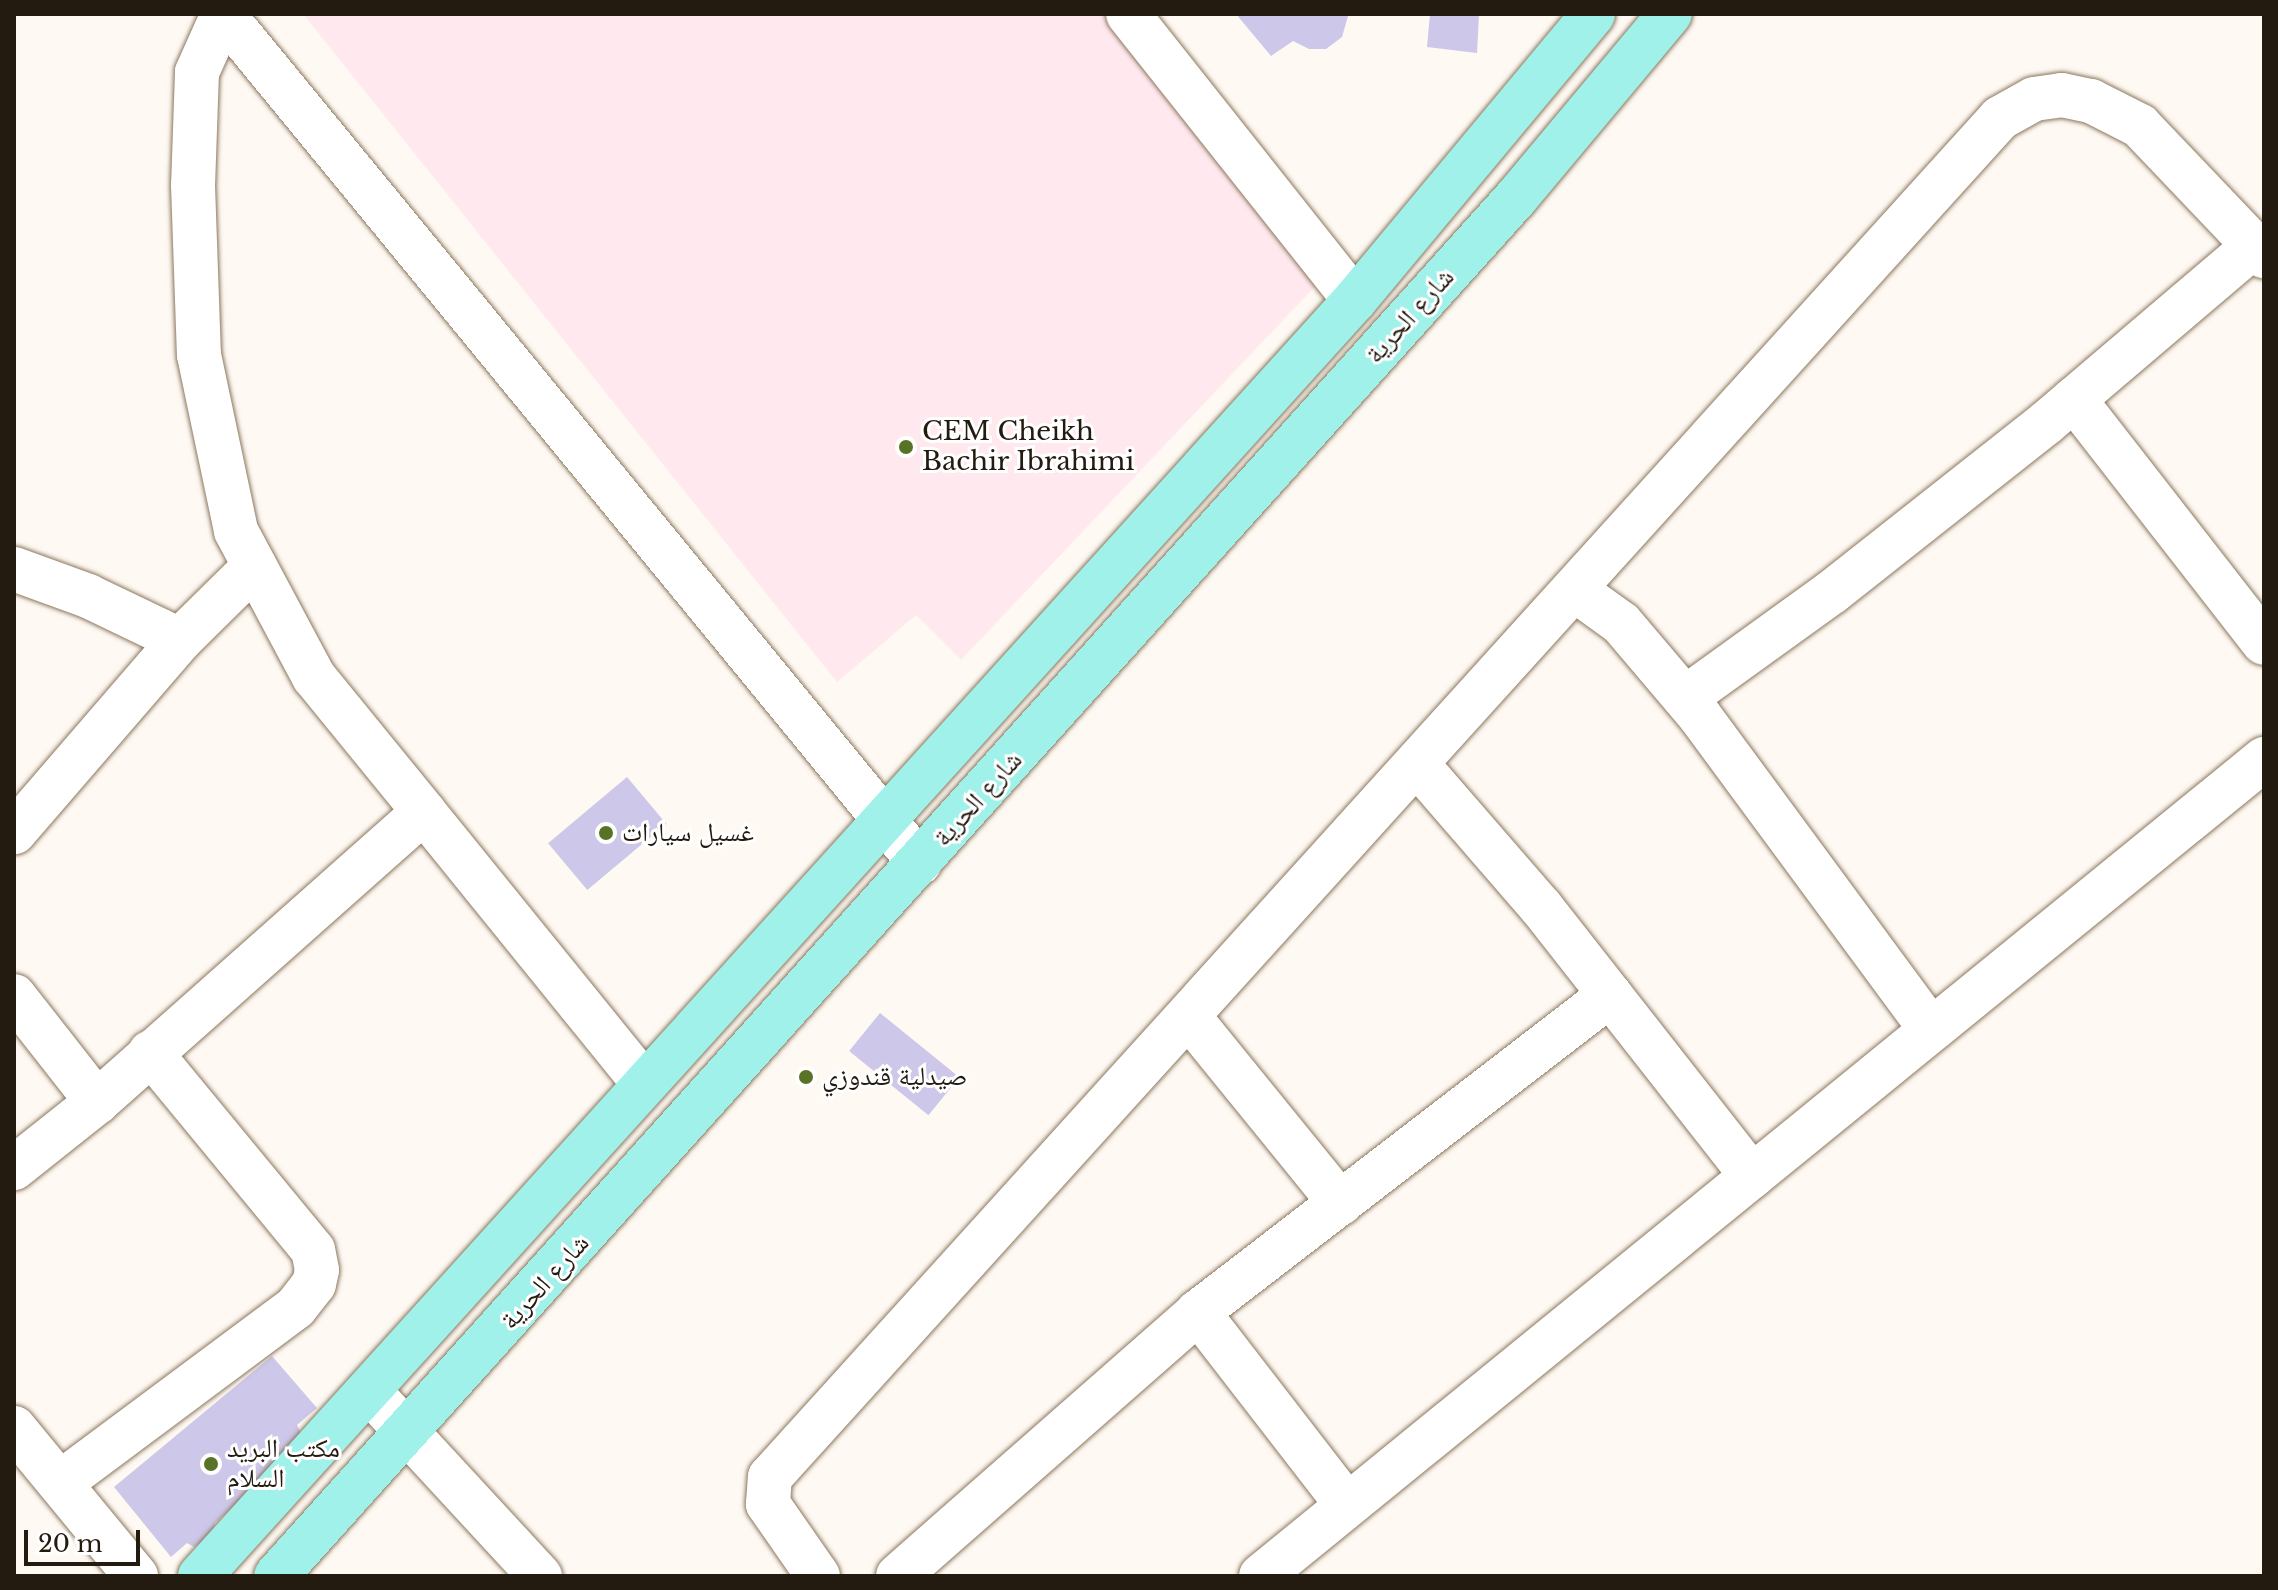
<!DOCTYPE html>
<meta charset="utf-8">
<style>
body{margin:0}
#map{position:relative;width:2278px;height:1590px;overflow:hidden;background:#fef9f3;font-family:"Libre Baskerville","Noto Naskh Arabic",serif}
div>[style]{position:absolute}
.education>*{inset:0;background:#ffe9ef}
.building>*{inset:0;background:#cdc7e9;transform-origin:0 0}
.roads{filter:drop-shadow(0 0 2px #8c775d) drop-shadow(0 0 2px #8c775d)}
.minor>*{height:44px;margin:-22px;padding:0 22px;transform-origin:22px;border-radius:22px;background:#fff}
.major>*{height:44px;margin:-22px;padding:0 22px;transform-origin:22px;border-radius:22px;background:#a0f1e9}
.dots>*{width:22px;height:22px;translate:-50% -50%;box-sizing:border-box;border:4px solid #fff;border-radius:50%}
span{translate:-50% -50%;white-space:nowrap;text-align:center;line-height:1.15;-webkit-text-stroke:6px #fff;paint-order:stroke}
.street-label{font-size:26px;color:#231a10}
.poi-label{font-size:26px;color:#231a10}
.left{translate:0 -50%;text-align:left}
.frame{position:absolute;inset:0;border:16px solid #231a10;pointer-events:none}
.scale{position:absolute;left:24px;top:1530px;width:116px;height:36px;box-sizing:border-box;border:4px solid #231a10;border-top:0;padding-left:10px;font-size:24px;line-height:28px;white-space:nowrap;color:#231a10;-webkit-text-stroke:6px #fff;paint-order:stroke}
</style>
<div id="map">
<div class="education">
<i style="clip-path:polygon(303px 14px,1107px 14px,1322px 279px,961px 660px,916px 615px,837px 682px)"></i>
</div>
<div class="building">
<i style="clip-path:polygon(1236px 14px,1348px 14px,1348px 16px,1342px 37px,1326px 49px,1309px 49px,1293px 41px,1271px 56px)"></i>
<i style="clip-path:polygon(1430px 14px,1479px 14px,1477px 53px,1427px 47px)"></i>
<i style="left:627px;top:777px;width:61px;height:103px;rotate:50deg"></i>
<i style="left:880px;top:1013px;width:102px;height:49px;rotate:39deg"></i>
<i style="clip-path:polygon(272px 1356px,317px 1408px,297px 1425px,305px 1441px,215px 1523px,213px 1533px,194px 1547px,187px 1543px,171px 1557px,114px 1487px)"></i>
</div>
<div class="roads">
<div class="minor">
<i style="left:223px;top:14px;width:1098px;rotate:50.62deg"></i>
<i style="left:223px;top:14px;width:64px;rotate:114.1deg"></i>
<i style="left:197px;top:72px;width:113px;rotate:92deg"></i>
<i style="left:193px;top:185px;width:170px;rotate:88deg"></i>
<i style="left:199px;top:355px;width:180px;rotate:78.1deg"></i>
<i style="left:236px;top:531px;width:166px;rotate:61.9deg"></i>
<i style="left:314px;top:677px;width:174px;rotate:50.8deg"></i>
<i style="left:1128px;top:14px;width:365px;rotate:51.6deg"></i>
<i style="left:2074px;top:399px;width:309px;rotate:52.1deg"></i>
<i style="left:14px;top:569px;width:79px;rotate:20deg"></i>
<i style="left:88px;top:596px;width:102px;rotate:25.6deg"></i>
<i style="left:180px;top:640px;width:254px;rotate:130.8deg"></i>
<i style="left:1575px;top:590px;width:57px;rotate:35.7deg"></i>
<i style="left:1621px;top:623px;width:121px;rotate:49.7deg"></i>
<i style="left:1699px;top:715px;width:391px;rotate:53.6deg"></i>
<i style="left:180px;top:640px;width:105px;rotate:-44.6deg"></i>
<i style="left:1685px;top:698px;width:181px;rotate:-35.8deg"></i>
<i style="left:1832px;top:592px;width:273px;rotate:-38.3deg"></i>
<i style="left:2046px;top:423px;width:275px;rotate:-40.4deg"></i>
<i style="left:1417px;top:764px;width:189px;rotate:49.1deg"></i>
<i style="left:1541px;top:907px;width:342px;rotate:51.9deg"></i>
<i style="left:14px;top:996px;width:135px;rotate:51.9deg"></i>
<i style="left:1189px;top:1017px;width:240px;rotate:50.9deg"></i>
<i style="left:14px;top:1168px;width:106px;rotate:-38.5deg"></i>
<i style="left:97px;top:1102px;width:437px;rotate:-41.6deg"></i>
<i style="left:424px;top:812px;width:348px;rotate:51deg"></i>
<i style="left:370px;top:1392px;width:251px;rotate:47.3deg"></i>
<i style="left:14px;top:1428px;width:192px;rotate:50.5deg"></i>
<i style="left:60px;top:1483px;width:294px;rotate:-36.7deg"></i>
<i style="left:296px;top:1307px;width:29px;rotate:-52deg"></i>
<i style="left:314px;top:1284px;width:14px;rotate:-78deg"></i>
<i style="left:317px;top:1270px;width:20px;rotate:-101deg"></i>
<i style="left:313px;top:1250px;width:256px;rotate:-129.5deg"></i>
<i style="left:1347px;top:1505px;width:244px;rotate:-127.7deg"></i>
<i style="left:1198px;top:1312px;width:520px;rotate:-37.58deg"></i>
<i style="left:818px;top:1576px;width:88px;rotate:-124.8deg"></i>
<i style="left:768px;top:1504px;width:27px;rotate:-86deg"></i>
<i style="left:770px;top:1477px;width:1833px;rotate:-47.85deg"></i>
<i style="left:2000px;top:118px;width:39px;rotate:-29deg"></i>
<i style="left:2034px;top:99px;width:28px;rotate:-8deg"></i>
<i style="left:2062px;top:95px;width:30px;rotate:12deg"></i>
<i style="left:2091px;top:101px;width:55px;rotate:27deg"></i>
<i style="left:2140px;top:126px;width:180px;rotate:46.4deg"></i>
<i style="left:898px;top:1576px;width:400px;rotate:-41.3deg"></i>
<i style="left:1261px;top:1576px;width:1294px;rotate:-39.16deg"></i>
</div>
<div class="major">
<i style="left:200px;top:1576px;width:1721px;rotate:-47.85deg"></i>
<i style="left:1355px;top:300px;width:372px;rotate:-50.2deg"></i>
<i style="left:276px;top:1576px;width:1854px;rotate:-48.02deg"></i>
<i style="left:1516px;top:198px;width:240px;rotate:-50.1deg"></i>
</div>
</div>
<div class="dots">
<i style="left:906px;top:447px;background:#597326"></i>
<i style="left:606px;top:833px;background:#597326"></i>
<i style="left:806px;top:1077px;background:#597326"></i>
<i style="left:211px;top:1464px;background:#597326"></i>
</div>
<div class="street-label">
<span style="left:1410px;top:316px;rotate:-48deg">شارع الحرية</span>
<span style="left:978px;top:799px;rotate:-48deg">شارع الحرية</span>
<span style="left:545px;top:1282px;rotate:-48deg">شارع الحرية</span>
</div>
<div class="poi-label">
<span class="left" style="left:922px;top:447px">CEM Cheikh<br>Bachir Ibrahimi</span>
<span class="left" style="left:622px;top:833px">غسيل سيارات</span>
<span class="left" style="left:822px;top:1077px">صيدلية قندوزي</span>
<span class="left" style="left:227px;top:1464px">مكتب البريد<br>السلام</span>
</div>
<div class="frame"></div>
<div class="scale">20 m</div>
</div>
